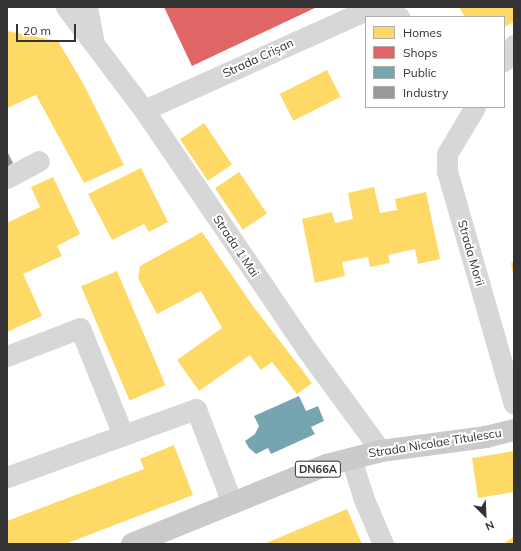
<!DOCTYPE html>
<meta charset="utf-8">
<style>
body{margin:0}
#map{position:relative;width:521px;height:551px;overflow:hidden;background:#fff;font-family:Mulish,sans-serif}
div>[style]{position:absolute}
.homes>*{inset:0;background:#ffd966;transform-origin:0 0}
.shops>*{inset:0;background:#e06666}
.public>*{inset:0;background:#76a5af}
.industry>*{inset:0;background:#999}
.street>*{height:21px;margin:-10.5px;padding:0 10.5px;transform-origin:10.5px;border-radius:10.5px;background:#d7d7d7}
.primary>*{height:22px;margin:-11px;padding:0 11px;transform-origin:11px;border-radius:11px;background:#cacaca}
span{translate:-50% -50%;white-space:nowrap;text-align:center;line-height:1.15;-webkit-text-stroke:4px #fff;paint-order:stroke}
.shield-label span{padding:1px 3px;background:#fff;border:1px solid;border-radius:3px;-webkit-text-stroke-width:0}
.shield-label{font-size:11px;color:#333;font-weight:700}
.street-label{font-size:12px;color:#333}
.frame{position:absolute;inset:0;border:8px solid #333;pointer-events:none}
.legend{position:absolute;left:365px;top:16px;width:140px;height:92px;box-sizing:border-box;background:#fff;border:1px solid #adadad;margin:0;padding:5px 7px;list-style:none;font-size:12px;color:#333}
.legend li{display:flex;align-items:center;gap:8px;height:20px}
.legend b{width:20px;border:1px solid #adadad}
.north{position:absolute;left:465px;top:495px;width:40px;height:40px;-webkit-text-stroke:3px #fff;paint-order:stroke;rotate:156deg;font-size:11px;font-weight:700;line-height:16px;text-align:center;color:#333}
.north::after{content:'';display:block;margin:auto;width:14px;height:18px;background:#333;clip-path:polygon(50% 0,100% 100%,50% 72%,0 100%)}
.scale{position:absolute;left:16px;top:24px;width:60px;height:18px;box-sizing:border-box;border:2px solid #333;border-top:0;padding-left:5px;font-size:12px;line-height:14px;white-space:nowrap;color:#333;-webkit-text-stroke:3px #fff;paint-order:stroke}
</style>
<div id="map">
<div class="homes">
<i style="clip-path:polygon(459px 7px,514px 7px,514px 22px,504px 27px,504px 17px,465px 17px)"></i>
<i style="clip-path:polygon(7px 31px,58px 41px,84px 85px,124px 165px,84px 183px,36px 95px,7px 108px)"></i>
<i style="left:327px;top:70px;width:30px;height:53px;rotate:63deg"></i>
<i style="left:204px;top:123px;width:50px;height:29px;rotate:56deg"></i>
<i style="clip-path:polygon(141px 168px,168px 222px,149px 232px,144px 224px,112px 240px,88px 194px)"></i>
<i style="left:239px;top:172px;width:50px;height:29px;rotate:56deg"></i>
<i style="clip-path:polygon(53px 177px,80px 234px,57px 246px,62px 256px,23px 274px,42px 316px,7px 332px,7px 223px,40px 207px,31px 187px)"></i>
<i style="clip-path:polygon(374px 187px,380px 213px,397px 210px,395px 199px,426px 192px,440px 259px,418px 264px,415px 249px,388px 255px,390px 263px,370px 267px,368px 257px,342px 262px,345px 276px,315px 283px,302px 219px,332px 212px,335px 223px,353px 219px,348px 193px)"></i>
<i style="clip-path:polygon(202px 232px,253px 306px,312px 383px,297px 394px,272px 362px,261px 370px,250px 355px,199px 391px,177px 360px,222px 328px,201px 291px,157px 314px,138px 278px,140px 266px)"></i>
<i style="clip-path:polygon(514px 262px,514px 274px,513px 274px,511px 263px)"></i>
<i style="left:117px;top:271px;width:124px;height:39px;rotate:67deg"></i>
<i style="clip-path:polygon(174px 445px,193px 495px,65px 544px,7px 544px,7px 521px,144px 469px,140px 459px)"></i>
<i style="clip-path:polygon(514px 451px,514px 492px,478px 498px,472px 458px)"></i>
<i style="clip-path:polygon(347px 509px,362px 544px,264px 544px)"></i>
<i style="clip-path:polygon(514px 536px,514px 544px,504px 544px)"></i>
</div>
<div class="shops">
<i style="clip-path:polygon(164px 7px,317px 7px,192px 66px)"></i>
</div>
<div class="public">
<i style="clip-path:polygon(299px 396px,306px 411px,318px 406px,324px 421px,311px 427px,315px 434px,271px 454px,268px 448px,256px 454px,249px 448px,245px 441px,255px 434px,259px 426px,254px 416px)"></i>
</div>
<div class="industry">
<i style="clip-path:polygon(7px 151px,13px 163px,7px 167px)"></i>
</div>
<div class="street">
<i style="left:66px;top:7px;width:129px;rotate:52.9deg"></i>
<i style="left:144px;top:110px;width:290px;rotate:55.8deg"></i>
<i style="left:307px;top:350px;width:125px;rotate:53.8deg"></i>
<i style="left:87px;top:7px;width:33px;rotate:79deg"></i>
<i style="left:382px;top:7px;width:20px;rotate:30deg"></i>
<i style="left:504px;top:61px;width:19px;rotate:-58deg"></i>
<i style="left:475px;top:107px;width:55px;rotate:120.8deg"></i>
<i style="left:447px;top:154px;width:17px;rotate:90deg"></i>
<i style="left:447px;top:171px;width:242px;rotate:74deg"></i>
<i style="left:144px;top:110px;width:251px;rotate:-24.2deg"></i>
<i style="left:7px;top:178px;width:36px;rotate:-28deg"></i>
<i style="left:7px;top:356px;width:78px;rotate:-21deg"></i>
<i style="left:80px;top:328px;width:115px;rotate:68.1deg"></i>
<i style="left:351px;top:459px;width:40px;rotate:72deg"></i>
<i style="left:363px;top:497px;width:51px;rotate:66.9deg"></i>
<i style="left:7px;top:477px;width:201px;rotate:-19.8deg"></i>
<i style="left:196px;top:409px;width:101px;rotate:69deg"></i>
</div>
<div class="primary">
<i style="left:132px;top:544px;width:210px;rotate:-22.1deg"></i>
<i style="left:327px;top:465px;width:56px;rotate:-14.5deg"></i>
<i style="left:381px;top:451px;width:106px;rotate:-7.6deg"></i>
<i style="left:486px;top:437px;width:29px;rotate:-14deg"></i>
</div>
<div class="shield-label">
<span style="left:318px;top:469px">DN66A</span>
</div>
<div class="street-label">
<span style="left:258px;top:58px;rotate:-25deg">Strada Crișan</span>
<span style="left:236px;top:246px;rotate:56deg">Strada 1 Mai</span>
<span style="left:471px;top:253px;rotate:74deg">Strada Morii</span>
<span style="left:435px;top:443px;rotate:-9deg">Strada Nicolae Titulescu</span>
</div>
<div class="frame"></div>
<ul class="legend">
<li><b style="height:11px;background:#ffd966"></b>Homes</li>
<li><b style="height:11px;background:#e06666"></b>Shops</li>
<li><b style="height:11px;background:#76a5af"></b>Public</li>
<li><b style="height:11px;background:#999"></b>Industry</li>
</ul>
<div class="north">N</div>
<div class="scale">20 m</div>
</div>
